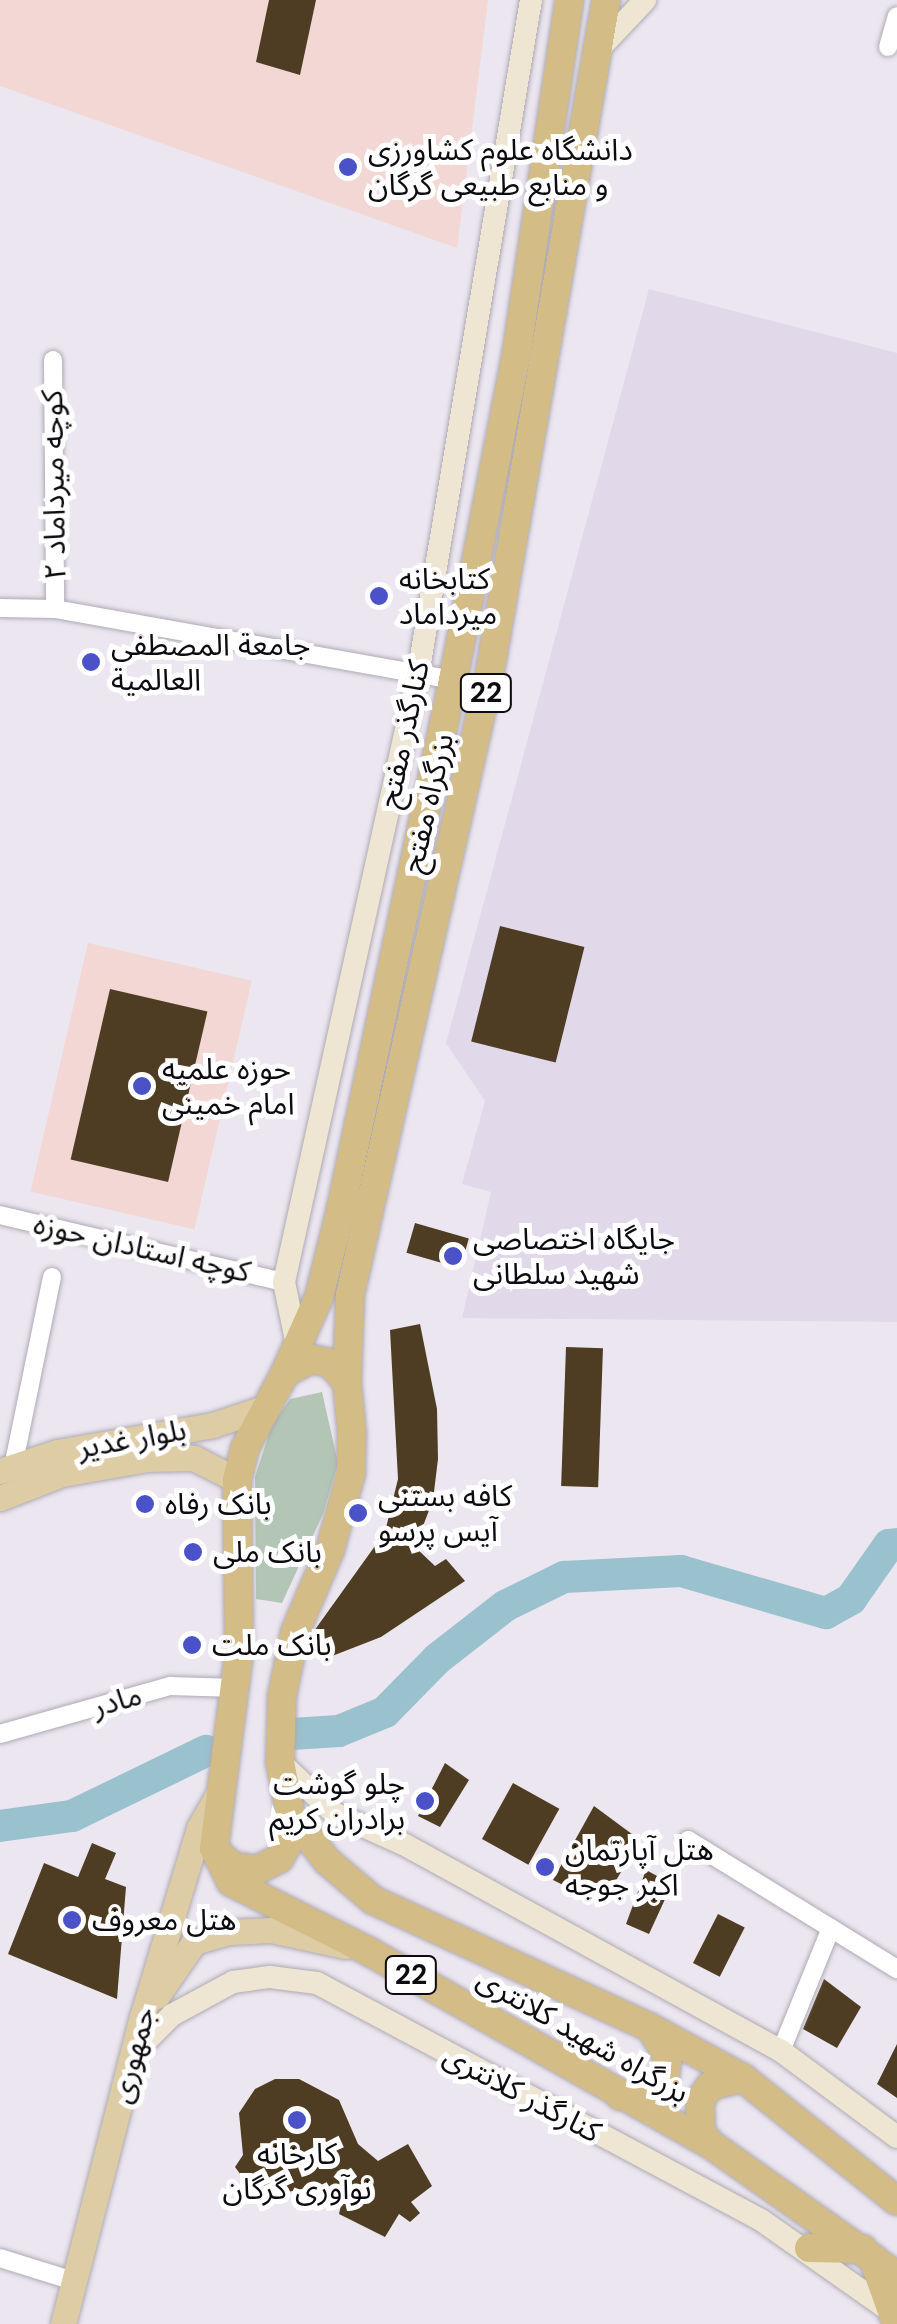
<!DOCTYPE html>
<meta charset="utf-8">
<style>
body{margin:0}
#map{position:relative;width:897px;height:2324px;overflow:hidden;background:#ebe6f0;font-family:"DM Sans","Noto Sans Arabic",sans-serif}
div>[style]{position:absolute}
.built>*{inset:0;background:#e1d9ea}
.education>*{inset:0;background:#f2d7d4;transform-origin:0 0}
.green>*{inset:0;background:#b3c6b5}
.river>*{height:32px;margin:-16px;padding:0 16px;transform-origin:16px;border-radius:16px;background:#9ac1ce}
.building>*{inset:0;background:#4e3d23;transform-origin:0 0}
.roads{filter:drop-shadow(0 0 2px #aeaab3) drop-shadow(0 0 2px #aeaab3)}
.minor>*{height:18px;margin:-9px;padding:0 9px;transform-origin:9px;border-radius:9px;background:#fff}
.secondary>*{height:22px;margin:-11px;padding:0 11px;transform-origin:11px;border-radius:11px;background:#eee6d2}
.primary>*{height:25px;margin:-12.5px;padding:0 12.5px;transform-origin:12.5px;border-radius:12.5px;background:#decda4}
.trunk>*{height:28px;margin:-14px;padding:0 14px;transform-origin:14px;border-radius:14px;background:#d3bc86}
.dots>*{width:28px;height:28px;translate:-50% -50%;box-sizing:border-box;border:5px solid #fff;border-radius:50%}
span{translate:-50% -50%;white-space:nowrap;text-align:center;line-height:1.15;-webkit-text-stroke:10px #fff;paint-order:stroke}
.shield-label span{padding:2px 8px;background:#fff;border:2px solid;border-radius:8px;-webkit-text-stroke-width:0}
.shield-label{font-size:28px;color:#0d0b0f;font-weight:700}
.poi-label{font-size:30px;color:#0d0b0f}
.left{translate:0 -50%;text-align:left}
.right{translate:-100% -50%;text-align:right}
.street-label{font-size:30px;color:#0d0b0f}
</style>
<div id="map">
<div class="built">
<i style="clip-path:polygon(649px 289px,897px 353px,897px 1322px,462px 1318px,491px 1192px,462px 1184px,485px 1101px,446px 1043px)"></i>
</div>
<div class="education">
<i style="clip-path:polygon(0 0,488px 0,457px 248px,0 86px)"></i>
<i style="left:88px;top:943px;width:168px;height:255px;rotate:13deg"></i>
</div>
<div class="green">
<i style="clip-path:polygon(322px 1392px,338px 1463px,323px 1514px,282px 1603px,256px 1599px,255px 1477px,272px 1425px,290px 1399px)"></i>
</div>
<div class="river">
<i style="left:291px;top:1734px;width:48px;rotate:-3.6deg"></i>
<i style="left:339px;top:1731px;width:50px;rotate:-22.4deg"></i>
<i style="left:385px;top:1712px;width:74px;rotate:-45.5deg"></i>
<i style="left:437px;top:1659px;width:86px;rotate:-37.9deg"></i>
<i style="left:505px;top:1606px;width:66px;rotate:-26.2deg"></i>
<i style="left:564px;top:1577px;width:117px;rotate:-2.9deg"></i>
<i style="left:681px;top:1571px;width:151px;rotate:16.2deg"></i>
<i style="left:826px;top:1613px;width:29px;rotate:-29deg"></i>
<i style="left:851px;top:1599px;width:66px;rotate:-54.9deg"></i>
<i style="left:889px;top:1545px;width:8px;rotate:-7deg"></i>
<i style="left:0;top:1826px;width:73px;rotate:-7.9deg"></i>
<i style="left:72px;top:1816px;width:149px;rotate:-25.9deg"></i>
</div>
<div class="building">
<i style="clip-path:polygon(269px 0,316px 0,300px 75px,256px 62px)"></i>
<i style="left:500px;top:926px;width:87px;height:119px;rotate:14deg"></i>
<i style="left:110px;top:989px;width:100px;height:175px;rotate:13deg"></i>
<i style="left:415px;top:1223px;width:56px;height:31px;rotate:16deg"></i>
<i style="clip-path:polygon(420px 1324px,437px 1409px,438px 1459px,433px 1500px,415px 1547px,435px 1566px,446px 1559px,465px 1581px,381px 1637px,327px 1658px,314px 1631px,385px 1532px,398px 1479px,390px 1330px)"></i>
<i style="left:566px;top:1347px;width:37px;height:139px;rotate:2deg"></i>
<i style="clip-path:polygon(445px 1763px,469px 1780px,440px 1827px,418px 1816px)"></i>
<i style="left:513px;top:1783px;width:53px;height:64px;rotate:29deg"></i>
<i style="clip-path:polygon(594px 1806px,640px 1840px,602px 1904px,553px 1880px)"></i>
<i style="clip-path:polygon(92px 1843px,116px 1853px,105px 1879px,126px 1887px,117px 1999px,8px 1954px,44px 1863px,78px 1877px)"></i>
<i style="clip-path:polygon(646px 1870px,672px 1884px,649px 1934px,626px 1924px)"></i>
<i style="left:718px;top:1914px;width:30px;height:55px;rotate:27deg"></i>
<i style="clip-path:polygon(824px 1979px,861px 2007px,837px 2048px,803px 2029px)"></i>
<i style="clip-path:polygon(897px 2044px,897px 2098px,877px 2084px)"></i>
<i style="clip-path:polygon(275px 2079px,299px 2079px,339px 2100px,358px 2144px,378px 2161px,408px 2144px,432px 2186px,411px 2202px,420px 2213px,410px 2222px,399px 2214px,385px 2237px,339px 2214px,342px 2201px,320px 2185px,283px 2193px,280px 2203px,252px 2190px,235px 2167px,243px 2155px,239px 2113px,255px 2089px)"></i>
</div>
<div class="roads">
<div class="minor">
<i style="left:888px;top:47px;width:32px;rotate:-74deg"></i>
<i style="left:53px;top:360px;width:249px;rotate:89.5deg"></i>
<i style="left:0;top:608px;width:55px;rotate:1deg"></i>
<i style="left:55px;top:609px;width:404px;rotate:10.1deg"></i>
<i style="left:0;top:1215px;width:292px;rotate:13.3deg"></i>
<i style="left:13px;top:1467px;width:194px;rotate:-78.4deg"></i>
<i style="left:0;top:1734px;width:177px;rotate:-15.8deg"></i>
<i style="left:170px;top:1686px;width:67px;rotate:1.7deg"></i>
<i style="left:688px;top:1840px;width:246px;rotate:31.7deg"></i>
<i style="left:781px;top:2051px;width:133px;rotate:-67.9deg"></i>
<i style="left:0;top:2258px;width:77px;rotate:17.3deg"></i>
</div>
<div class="secondary">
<i style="left:600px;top:48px;width:66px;rotate:-46.8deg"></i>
<i style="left:297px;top:1345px;width:64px;rotate:-101.7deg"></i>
<i style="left:284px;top:1282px;width:622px;rotate:-77.55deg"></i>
<i style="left:418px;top:675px;width:684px;rotate:-80.5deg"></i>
<i style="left:280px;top:1762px;width:74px;rotate:43.4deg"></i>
<i style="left:334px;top:1813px;width:78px;rotate:24.3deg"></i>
<i style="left:405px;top:1845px;width:429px;rotate:28.7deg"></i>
<i style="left:781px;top:2051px;width:144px;rotate:36.6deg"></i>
<i style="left:132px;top:2055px;width:57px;rotate:-45deg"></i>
<i style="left:172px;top:2015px;width:69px;rotate:-28.4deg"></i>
<i style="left:233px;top:1982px;width:37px;rotate:-8deg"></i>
<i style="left:270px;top:1977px;width:47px;rotate:7.3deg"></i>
<i style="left:317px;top:1983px;width:503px;rotate:28.09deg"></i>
<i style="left:761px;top:2220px;width:156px;rotate:35.1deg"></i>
</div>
<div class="primary">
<i style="left:0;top:1471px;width:60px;rotate:-18.4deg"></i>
<i style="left:57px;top:1452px;width:158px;rotate:-9.8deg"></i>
<i style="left:213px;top:1425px;width:54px;rotate:-18.4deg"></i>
<i style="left:0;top:1498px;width:66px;rotate:-21.2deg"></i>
<i style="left:62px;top:1474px;width:85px;rotate:-10.1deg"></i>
<i style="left:146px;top:1459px;width:48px;rotate:-1.2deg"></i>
<i style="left:194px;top:1458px;width:48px;rotate:27.1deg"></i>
<i style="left:157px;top:1996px;width:65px;rotate:-55.6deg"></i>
<i style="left:194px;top:1942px;width:37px;rotate:-16deg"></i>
<i style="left:230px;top:1932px;width:41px;rotate:-2.8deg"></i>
<i style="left:271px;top:1930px;width:76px;rotate:12.2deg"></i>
<i style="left:63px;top:2324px;width:317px;rotate:-75.6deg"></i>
<i style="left:142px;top:2017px;width:197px;rotate:-73.2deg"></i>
<i style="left:199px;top:1828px;width:43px;rotate:-60.4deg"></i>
</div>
<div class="trunk">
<i style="left:285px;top:1373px;width:83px;rotate:-65.9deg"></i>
<i style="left:319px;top:1297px;width:87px;rotate:-76deg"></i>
<i style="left:340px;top:1213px;width:545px;rotate:-78.03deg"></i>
<i style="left:453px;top:680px;width:336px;rotate:-79deg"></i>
<i style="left:517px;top:350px;width:354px;rotate:-81.5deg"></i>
<i style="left:347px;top:1382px;width:87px;rotate:-88deg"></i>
<i style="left:350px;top:1295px;width:633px;rotate:-77.32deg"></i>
<i style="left:489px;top:677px;width:687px;rotate:-80.19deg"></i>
<i style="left:215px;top:1850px;width:23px;rotate:43deg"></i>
<i style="left:232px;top:1866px;width:25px;rotate:9deg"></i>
<i style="left:257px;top:1870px;width:25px;rotate:-27deg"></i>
<i style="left:279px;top:1859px;width:24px;rotate:-60deg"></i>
<i style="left:291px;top:1838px;width:25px;rotate:-92deg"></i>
<i style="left:620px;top:2096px;width:19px;rotate:3deg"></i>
<i style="left:639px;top:2097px;width:35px;rotate:-41deg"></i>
<i style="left:665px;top:2074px;width:18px;rotate:-81deg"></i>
<i style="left:668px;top:2056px;width:31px;rotate:-122deg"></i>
<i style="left:713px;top:2146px;width:18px;rotate:-133deg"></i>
<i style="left:701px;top:2133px;width:33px;rotate:-92deg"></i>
<i style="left:700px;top:2100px;width:17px;rotate:-54deg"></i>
<i style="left:710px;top:2086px;width:34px;rotate:-14deg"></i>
<i style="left:897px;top:2201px;width:197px;rotate:-141.4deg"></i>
<i style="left:743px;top:2078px;width:107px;rotate:-151.5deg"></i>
<i style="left:649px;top:2027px;width:304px;rotate:-155.3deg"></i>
<i style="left:373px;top:1900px;width:60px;rotate:-139.7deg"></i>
<i style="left:327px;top:1861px;width:61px;rotate:-127.6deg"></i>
<i style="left:290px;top:1813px;width:52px;rotate:-101.1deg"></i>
<i style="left:280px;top:1762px;width:66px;rotate:-88.3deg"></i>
<i style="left:282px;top:1696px;width:65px;rotate:-78.5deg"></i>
<i style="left:295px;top:1632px;width:89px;rotate:-66.9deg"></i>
<i style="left:330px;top:1550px;width:80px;rotate:-74.7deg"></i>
<i style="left:351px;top:1473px;width:39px;rotate:-89deg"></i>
<i style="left:352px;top:1434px;width:52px;rotate:-95.5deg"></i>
<i style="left:347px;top:1382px;width:25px;rotate:-132deg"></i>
<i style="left:330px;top:1363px;width:19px;rotate:-168deg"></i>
<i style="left:311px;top:1359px;width:30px;rotate:152deg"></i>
<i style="left:285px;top:1373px;width:85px;rotate:118.1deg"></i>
<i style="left:245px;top:1448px;width:33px;rotate:104deg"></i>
<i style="left:237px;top:1480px;width:173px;rotate:89.3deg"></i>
<i style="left:239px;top:1653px;width:197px;rotate:97.3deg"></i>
<i style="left:214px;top:1848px;width:38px;rotate:63deg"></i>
<i style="left:231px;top:1882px;width:156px;rotate:26.7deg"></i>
<i style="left:370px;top:1952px;width:394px;rotate:29.5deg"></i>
<i style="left:713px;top:2146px;width:225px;rotate:35.2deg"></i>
<i style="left:809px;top:2248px;width:54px;rotate:1.1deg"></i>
<i style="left:873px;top:2258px;width:63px;rotate:70.4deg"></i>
</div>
</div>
<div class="dots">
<i style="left:348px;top:167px;background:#4b52c8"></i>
<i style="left:379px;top:596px;background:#4b52c8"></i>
<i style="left:91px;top:662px;background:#4b52c8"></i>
<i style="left:142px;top:1086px;background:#4b52c8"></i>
<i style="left:453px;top:1256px;background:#4b52c8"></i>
<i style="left:145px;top:1504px;background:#4b52c8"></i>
<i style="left:358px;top:1513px;background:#4b52c8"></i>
<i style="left:193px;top:1552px;background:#4b52c8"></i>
<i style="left:192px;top:1645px;background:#4b52c8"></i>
<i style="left:425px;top:1801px;background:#4b52c8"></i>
<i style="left:545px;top:1867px;background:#4b52c8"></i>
<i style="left:72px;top:1920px;background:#4b52c8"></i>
<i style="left:297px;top:2120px;background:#4b52c8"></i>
</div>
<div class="shield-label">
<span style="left:486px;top:693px">22</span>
<span style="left:411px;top:1975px">22</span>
</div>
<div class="poi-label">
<span class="left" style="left:368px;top:167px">دانشگاه علوم کشاورزی<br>و منابع طبیعی گرگان</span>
<span class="left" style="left:399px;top:596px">کتابخانه<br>میرداماد</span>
<span class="left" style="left:111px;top:662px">جامعة المصطفی<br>العالمیة</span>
<span class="left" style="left:162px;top:1086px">حوزه علمیه<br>امام خمینی</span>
<span class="left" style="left:473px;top:1256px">جایگاه اختصاصی<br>شهید سلطانی</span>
<span class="left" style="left:378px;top:1513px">کافه بستنی<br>آیس پرسو</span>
<span class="left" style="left:165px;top:1504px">بانک رفاه</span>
<span class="left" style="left:213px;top:1552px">بانک ملی</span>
<span class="left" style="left:212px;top:1645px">بانک ملت</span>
<span class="right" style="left:405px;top:1801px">چلو گوشت<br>برادران کریم</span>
<span class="left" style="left:565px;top:1867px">هتل آپارتمان<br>اکبر جوجه</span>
<span class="left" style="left:92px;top:1920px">هتل معروف</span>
<span style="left:297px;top:2171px">کارخانه<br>نوآوری گرگان</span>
</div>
<div class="street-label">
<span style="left:54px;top:485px;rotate:-91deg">کوچه میرداماد ۲</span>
<span style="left:404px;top:734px;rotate:-78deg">کنارگذر مفتح</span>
<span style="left:428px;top:803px;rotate:-77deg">بزرگراه مفتح</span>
<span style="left:142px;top:1248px;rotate:13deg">کوچه استادان حوزه</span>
<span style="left:132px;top:1439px;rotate:-10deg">بلوار غدیر</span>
<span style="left:117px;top:1701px;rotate:-16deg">مادر</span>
<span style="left:583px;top:2036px;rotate:30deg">بزرگراه شهید کلانتری</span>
<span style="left:133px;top:2055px;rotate:-75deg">جمهوری</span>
<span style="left:522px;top:2094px;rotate:28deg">کنارگذر کلانتری</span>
</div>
</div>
